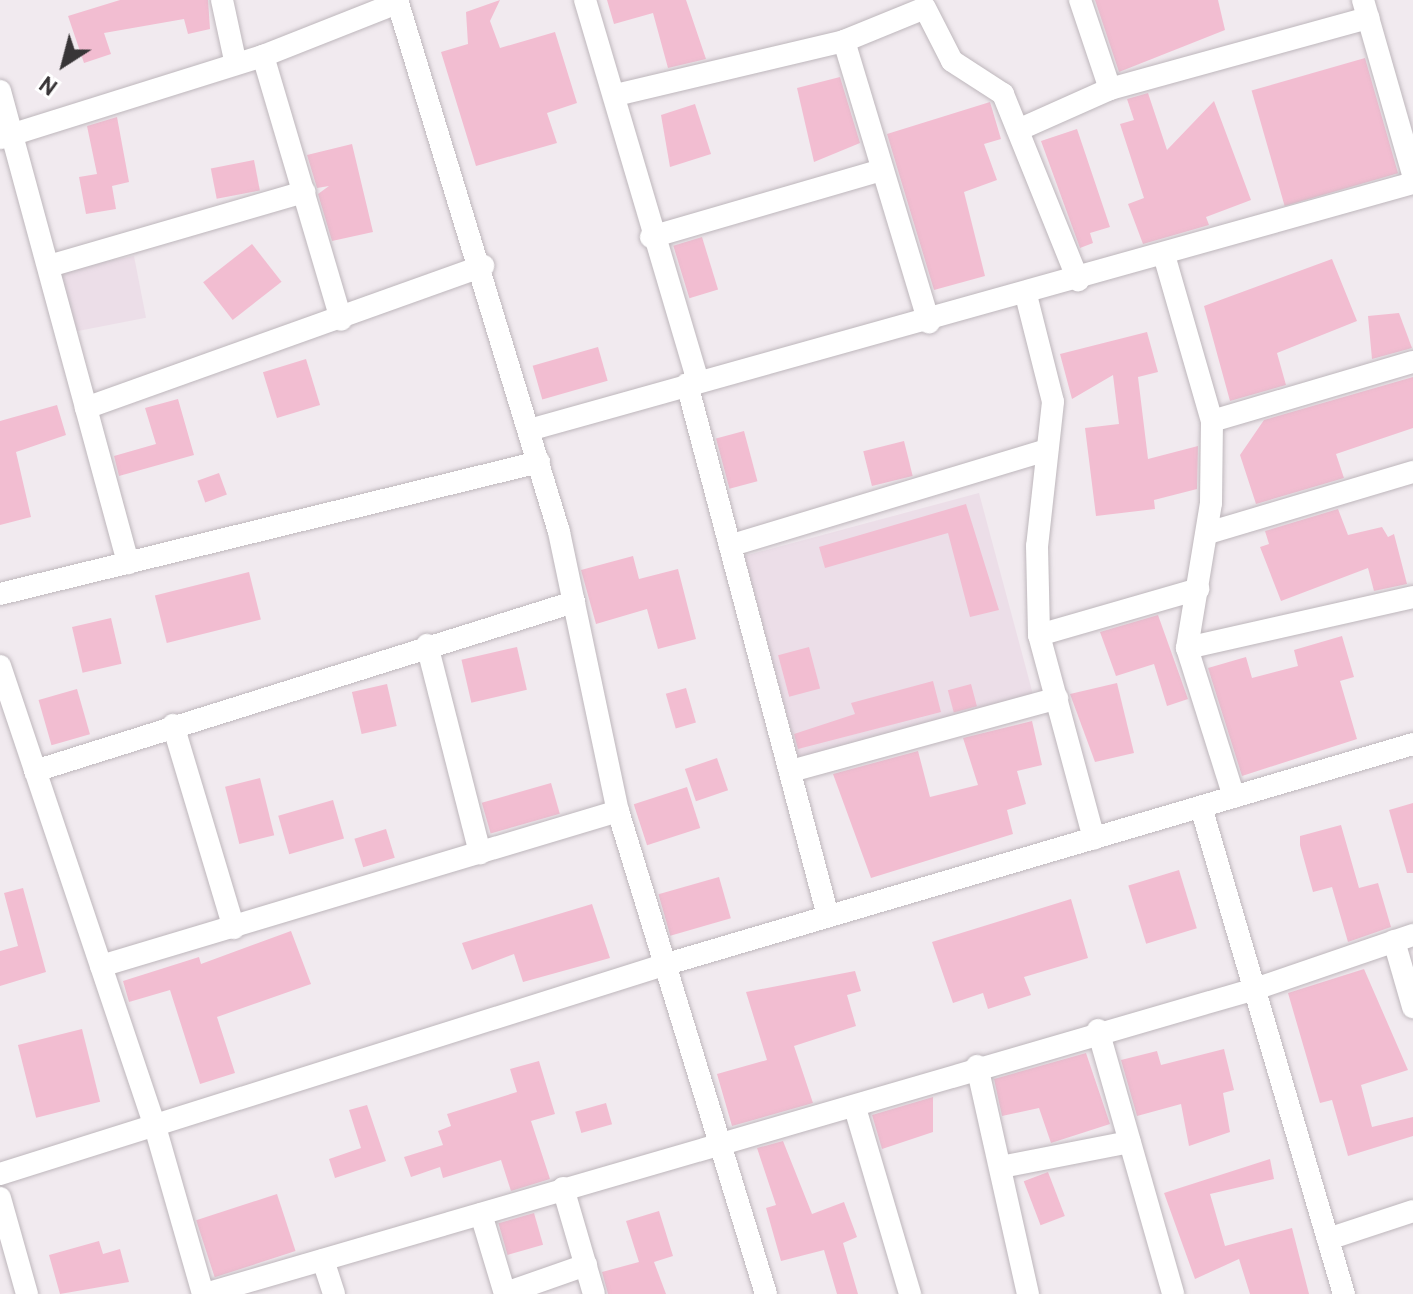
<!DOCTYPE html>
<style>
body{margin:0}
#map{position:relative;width:1413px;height:1294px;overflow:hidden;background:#f1eaef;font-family:Overpass,sans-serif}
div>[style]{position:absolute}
.built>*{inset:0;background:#ecdee8;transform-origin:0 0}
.building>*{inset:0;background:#f2bdd1;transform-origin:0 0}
.roads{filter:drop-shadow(0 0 2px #beb7bc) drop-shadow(0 0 2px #beb7bc)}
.street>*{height:22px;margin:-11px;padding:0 11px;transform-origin:11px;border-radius:11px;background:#fff}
span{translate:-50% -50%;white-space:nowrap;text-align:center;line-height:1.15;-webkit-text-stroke:7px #fff;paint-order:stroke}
.north{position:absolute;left:24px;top:24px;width:80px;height:80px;-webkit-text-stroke:6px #fff;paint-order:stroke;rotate:216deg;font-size:22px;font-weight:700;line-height:32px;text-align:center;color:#383537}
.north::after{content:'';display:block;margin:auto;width:28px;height:36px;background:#383537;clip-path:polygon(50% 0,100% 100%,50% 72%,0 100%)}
</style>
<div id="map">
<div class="built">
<i style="left:134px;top:256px;width:63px;height:81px;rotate:79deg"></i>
<i style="left:979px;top:493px;width:212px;height:243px;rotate:75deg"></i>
</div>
<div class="building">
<i style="clip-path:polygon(120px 0,208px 0,210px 29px,188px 34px,184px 19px,104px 33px,111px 54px,84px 63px,68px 16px)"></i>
<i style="clip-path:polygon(500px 0,490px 21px,500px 48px,555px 32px,577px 103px,547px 113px,557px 143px,476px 166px,441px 52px,468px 44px,466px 12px)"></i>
<i style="clip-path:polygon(607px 0,686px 0,706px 59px,668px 68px,653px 13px,614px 24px)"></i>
<i style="clip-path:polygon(1095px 0,1218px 0,1225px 30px,1119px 72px)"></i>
<i style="left:1365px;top:58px;width:120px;height:118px;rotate:74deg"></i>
<i style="clip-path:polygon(840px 77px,860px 143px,814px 162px,797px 88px)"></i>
<i style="clip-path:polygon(1148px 93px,1167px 150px,1214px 101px,1251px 200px,1206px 217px,1209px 225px,1143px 244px,1128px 204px,1144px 198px,1120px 124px,1134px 120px,1127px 99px)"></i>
<i style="clip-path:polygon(990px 102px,1001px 139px,984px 144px,997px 180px,964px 192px,985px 276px,934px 290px,887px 134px)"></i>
<i style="clip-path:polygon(695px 104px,711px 154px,670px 167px,661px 115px)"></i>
<i style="clip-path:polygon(117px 117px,129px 182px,112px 186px,116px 209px,86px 214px,79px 177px,97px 174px,87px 126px)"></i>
<i style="clip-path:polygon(1077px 129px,1110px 227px,1090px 233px,1093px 243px,1080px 248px,1041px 141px)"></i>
<i style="clip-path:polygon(352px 144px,373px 232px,332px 241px,318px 194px,329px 186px,317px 188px,307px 155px)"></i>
<i style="left:254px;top:160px;width:31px;height:44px;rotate:79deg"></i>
<i style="left:702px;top:237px;width:55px;height:30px;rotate:73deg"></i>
<i style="left:252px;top:244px;width:48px;height:62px;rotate:52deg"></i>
<i style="clip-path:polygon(1332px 259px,1357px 321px,1277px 353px,1286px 385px,1230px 401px,1204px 306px)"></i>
<i style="clip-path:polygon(1399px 313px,1412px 348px,1372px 359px,1368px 316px)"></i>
<i style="clip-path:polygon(1147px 332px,1158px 372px,1138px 377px,1148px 459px,1198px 446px,1197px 489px,1154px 500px,1155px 509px,1096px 516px,1085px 428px,1119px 424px,1113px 375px,1072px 399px,1060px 354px)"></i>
<i style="left:598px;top:347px;width:35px;height:68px;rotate:74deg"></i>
<i style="left:306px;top:359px;width:48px;height:45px;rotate:73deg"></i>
<i style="clip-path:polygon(1413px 377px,1413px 428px,1336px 454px,1344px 478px,1256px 504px,1240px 455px,1264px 420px)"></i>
<i style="clip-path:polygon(178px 399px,194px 455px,119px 476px,114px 456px,156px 444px,145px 408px)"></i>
<i style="clip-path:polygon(57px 405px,66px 435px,16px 452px,31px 517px,0 525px,0 421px)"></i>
<i style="left:744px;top:431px;width:52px;height:29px;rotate:75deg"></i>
<i style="left:904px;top:441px;width:36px;height:42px;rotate:76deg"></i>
<i style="left:219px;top:473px;width:23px;height:23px;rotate:70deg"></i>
<i style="clip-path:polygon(966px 504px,999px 610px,970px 617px,948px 533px,825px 568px,819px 547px)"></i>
<i style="clip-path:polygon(1338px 509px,1348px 535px,1382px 527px,1388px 537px,1394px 534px,1407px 584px,1374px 591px,1368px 568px,1281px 601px,1260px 547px,1269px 544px,1265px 531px)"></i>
<i style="clip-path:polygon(633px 556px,639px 579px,678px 569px,696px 639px,658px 649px,647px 609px,596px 624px,581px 570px)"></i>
<i style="left:249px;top:572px;width:49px;height:97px;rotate:76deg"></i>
<i style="clip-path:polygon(1158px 615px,1188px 699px,1167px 706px,1154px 664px,1116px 676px,1100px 632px)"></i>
<i style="left:111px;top:618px;width:47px;height:40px;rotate:77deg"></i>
<i style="clip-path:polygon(1342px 636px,1354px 677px,1340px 681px,1357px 739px,1242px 776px,1208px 668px,1246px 657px,1252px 678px,1298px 666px,1294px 650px)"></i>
<i style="left:517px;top:647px;width:44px;height:57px;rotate:77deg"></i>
<i style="left:809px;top:647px;width:43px;height:32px;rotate:75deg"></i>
<i style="clip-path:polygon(933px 681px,941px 712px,798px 749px,794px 734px,855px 714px,851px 703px)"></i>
<i style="clip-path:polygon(1117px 683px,1134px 753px,1095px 762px,1070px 694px)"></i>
<i style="left:387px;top:684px;width:43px;height:36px;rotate:77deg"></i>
<i style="left:971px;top:684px;width:23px;height:24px;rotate:75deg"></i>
<i style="left:686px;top:688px;width:36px;height:21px;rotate:74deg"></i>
<i style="left:77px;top:689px;width:47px;height:40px;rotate:74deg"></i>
<i style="clip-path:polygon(1032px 721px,1042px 765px,1017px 771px,1026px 804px,1007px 810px,1013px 834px,871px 878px,833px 774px,918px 751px,930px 797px,978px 785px,963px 738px)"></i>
<i style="left:717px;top:758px;width:34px;height:34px;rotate:71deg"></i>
<i style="left:260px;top:778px;width:59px;height:36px;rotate:76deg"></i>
<i style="left:551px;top:783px;width:32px;height:72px;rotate:74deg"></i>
<i style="left:687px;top:787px;width:43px;height:56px;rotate:72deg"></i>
<i style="left:333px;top:800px;width:40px;height:57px;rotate:74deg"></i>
<i style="clip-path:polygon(1413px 803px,1413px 873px,1407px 873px,1389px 810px)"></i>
<i style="clip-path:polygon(1341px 825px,1359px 888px,1378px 883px,1391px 927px,1348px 942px,1332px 887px,1313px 892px,1300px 845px,1300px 836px)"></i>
<i style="left:386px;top:829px;width:30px;height:33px;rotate:73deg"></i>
<i style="left:1179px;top:870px;width:61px;height:53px;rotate:73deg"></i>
<i style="left:719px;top:877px;width:43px;height:63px;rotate:74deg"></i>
<i style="clip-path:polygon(23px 888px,46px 972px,0 986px,0 951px,18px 946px,4px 893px)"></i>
<i style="clip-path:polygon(1071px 899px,1088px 958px,1024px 977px,1031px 995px,988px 1009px,983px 993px,953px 1003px,932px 942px)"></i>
<i style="clip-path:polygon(592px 904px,610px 958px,523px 982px,514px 954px,472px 970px,462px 943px)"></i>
<i style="clip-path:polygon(291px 931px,311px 984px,217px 1017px,235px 1073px,200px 1084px,170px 990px,129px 1002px,123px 981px,199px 957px,201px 964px)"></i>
<i style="clip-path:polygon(1364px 969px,1408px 1070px,1361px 1085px,1372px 1127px,1413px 1117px,1413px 1136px,1348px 1156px,1332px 1100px,1320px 1103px,1288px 993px)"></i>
<i style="clip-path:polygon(855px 971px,861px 991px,847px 995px,856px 1026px,794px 1046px,813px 1103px,732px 1126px,717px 1074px,767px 1060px,746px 992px)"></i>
<i style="left:82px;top:1029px;width:75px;height:66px;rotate:76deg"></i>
<i style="clip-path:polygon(1224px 1049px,1234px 1090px,1223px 1093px,1230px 1132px,1189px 1146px,1181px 1104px,1137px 1116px,1121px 1060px,1157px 1051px,1161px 1065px)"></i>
<i style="clip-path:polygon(1086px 1053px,1110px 1124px,1051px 1143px,1039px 1108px,1002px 1116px,994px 1079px)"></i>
<i style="clip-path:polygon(539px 1061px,555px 1114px,531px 1121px,550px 1179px,511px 1191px,501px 1160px,443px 1178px,440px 1167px,411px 1177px,404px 1157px,443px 1145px,438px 1131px,451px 1126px,447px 1114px,517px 1092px,510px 1069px)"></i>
<i style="clip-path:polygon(933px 1097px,933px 1132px,882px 1149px,872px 1115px)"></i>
<i style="left:606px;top:1103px;width:22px;height:32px;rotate:74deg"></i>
<i style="clip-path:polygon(367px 1105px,386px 1161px,335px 1178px,329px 1159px,361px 1148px,349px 1110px)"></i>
<i style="clip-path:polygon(783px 1141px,812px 1214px,844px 1202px,857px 1237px,843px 1243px,858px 1294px,837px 1294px,824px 1250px,781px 1261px,766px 1208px,776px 1205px,757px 1148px)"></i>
<i style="clip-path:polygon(1270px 1159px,1274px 1179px,1210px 1194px,1225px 1246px,1292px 1228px,1309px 1294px,1250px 1294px,1239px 1259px,1195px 1279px,1164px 1193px)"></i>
<i style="left:1048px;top:1172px;width:47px;height:26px;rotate:69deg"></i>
<i style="left:277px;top:1194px;width:60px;height:85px;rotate:72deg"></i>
<i style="clip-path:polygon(659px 1211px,673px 1256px,654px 1262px,666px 1294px,608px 1294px,602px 1272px,639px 1262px,626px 1221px)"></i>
<i style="left:534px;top:1213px;width:33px;height:37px;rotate:74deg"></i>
<i style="clip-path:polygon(99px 1241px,103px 1254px,120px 1249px,129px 1282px,60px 1294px,49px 1255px)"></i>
</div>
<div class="roads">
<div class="street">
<i style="left:222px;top:0;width:61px;rotate:77.8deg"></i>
<i style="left:397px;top:0;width:556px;rotate:73.06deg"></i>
<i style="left:559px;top:532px;width:285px;rotate:78.1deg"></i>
<i style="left:618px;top:811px;width:505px;rotate:72.96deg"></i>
<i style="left:585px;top:0;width:397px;rotate:73.5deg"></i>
<i style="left:1080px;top:0;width:94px;rotate:71.4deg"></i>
<i style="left:1363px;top:0;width:181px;rotate:74deg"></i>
<i style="left:844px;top:41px;width:294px;rotate:73.2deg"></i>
<i style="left:263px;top:56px;width:275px;rotate:73.5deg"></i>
<i style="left:0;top:91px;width:328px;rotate:74.8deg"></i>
<i style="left:86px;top:408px;width:422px;rotate:-19.7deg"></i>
<i style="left:616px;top:95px;width:234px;rotate:-13.3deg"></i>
<i style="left:844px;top:41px;width:87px;rotate:-22.2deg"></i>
<i style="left:925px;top:8px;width:59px;rotate:63deg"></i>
<i style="left:952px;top:61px;width:61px;rotate:32.9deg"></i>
<i style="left:1003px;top:94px;width:201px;rotate:68deg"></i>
<i style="left:1018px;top:130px;width:101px;rotate:-24deg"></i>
<i style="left:1110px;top:89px;width:268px;rotate:-15.4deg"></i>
<i style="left:1px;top:138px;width:275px;rotate:-17.4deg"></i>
<i style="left:263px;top:56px;width:144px;rotate:-21.6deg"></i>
<i style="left:651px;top:237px;width:240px;rotate:-16.2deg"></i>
<i style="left:1164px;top:255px;width:173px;rotate:73.9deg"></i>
<i style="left:1212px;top:421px;width:82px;rotate:90.7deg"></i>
<i style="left:1211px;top:503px;width:147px;rotate:99.4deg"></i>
<i style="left:1187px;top:648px;width:156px;rotate:72.5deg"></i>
<i style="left:49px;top:266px;width:266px;rotate:-16.2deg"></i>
<i style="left:1026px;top:295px;width:110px;rotate:75.8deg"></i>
<i style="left:1053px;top:402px;width:145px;rotate:96.3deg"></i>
<i style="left:1037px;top:546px;width:89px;rotate:88.7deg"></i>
<i style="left:1039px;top:635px;width:211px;rotate:74.9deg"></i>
<i style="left:687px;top:384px;width:550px;rotate:75.16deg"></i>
<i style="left:86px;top:408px;width:161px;rotate:74.8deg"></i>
<i style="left:1212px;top:421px;width:209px;rotate:-16.4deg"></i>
<i style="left:529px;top:430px;width:918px;rotate:-15.61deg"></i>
<i style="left:1208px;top:533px;width:214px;rotate:-16.6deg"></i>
<i style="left:732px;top:545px;width:329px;rotate:-16.8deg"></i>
<i style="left:0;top:594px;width:555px;rotate:-13.76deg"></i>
<i style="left:1039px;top:635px;width:166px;rotate:-16.1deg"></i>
<i style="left:427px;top:645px;width:215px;rotate:75.7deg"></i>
<i style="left:1187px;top:648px;width:232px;rotate:-12.7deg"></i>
<i style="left:0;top:666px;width:490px;rotate:71.4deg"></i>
<i style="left:156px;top:1130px;width:171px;rotate:74deg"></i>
<i style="left:173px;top:725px;width:212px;rotate:73.3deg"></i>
<i style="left:35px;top:771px;width:565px;rotate:-17.41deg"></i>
<i style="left:791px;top:771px;width:276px;rotate:-15.3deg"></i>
<i style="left:1201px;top:807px;width:508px;rotate:73.64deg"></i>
<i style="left:1394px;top:941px;width:69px;rotate:73.9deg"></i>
<i style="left:101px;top:966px;width:540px;rotate:-16.69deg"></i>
<i style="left:1098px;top:1030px;width:274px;rotate:74.1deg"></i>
<i style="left:977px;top:1066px;width:234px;rotate:77.4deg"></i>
<i style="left:855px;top:1108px;width:194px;rotate:73.5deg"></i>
<i style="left:1001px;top:1167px;width:131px;rotate:-11deg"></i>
<i style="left:0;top:1174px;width:699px;rotate:-17.48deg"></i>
<i style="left:667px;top:964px;width:778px;rotate:-16.43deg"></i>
<i style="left:563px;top:1188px;width:110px;rotate:73.7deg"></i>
<i style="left:0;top:1198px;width:100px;rotate:74.3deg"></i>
<i style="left:481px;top:1214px;width:84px;rotate:73.3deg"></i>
<i style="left:1328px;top:1239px;width:89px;rotate:-18.2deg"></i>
<i style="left:323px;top:1260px;width:36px;rotate:72deg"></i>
<i style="left:506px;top:1293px;width:85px;rotate:-19.3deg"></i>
<i style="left:205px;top:1294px;width:1093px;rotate:-16.2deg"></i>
<i style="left:1255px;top:989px;width:167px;rotate:-18.9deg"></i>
</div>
</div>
<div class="north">N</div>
</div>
